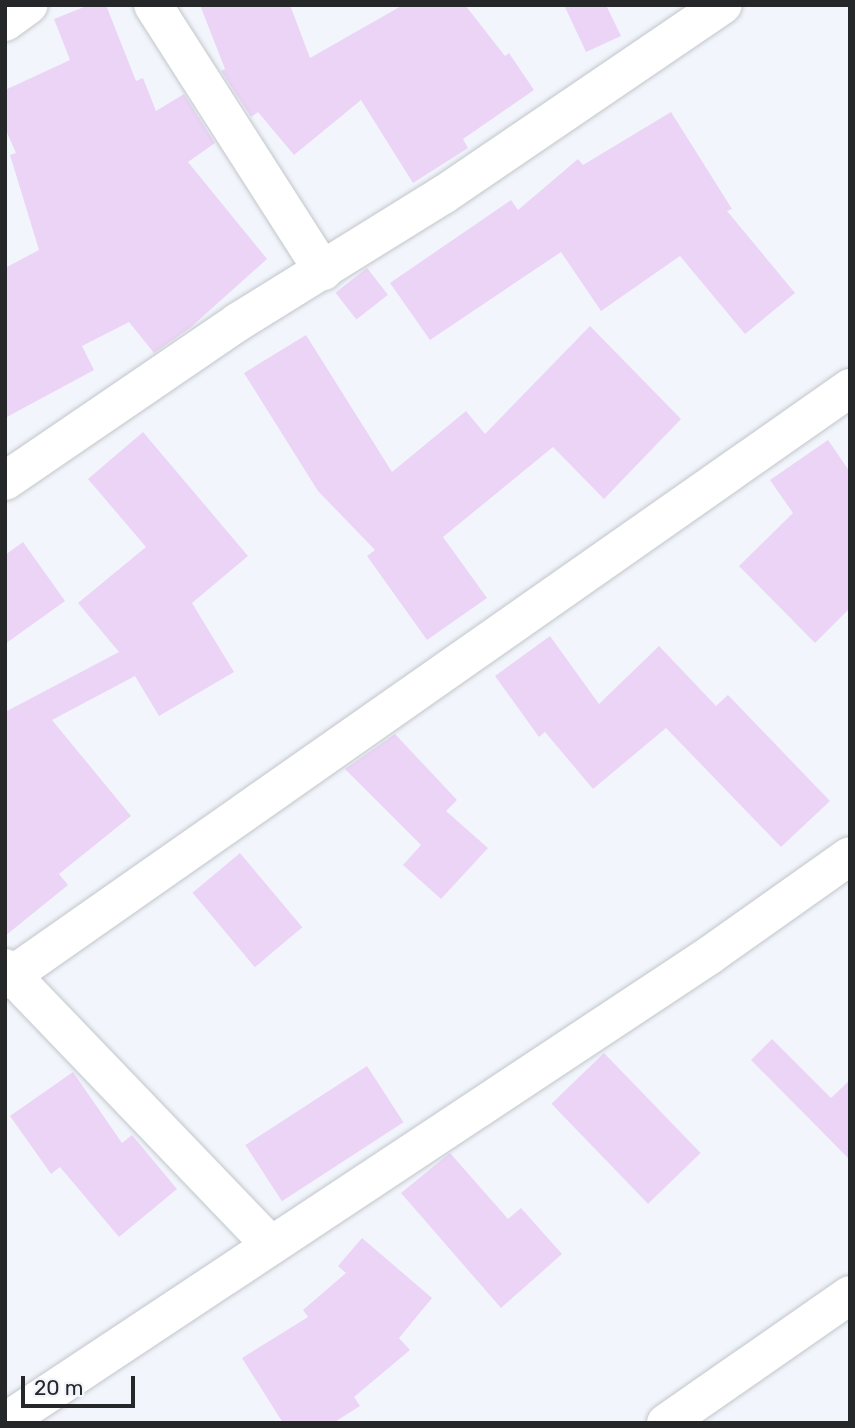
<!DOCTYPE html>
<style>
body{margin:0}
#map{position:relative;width:855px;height:1428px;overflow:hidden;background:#f2f6fc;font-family:Rubik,sans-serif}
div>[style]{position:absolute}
.building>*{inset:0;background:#ebd4f5;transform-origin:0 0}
.roads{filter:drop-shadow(0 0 2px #c2c6cb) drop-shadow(0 0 2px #c2c6cb)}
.minor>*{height:38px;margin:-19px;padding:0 19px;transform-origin:19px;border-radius:19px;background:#fff}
span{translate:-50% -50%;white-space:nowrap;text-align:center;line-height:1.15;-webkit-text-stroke:5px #f2f6fc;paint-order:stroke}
.frame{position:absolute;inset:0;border:7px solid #262729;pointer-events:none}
.scale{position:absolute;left:21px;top:1376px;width:114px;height:32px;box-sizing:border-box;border:4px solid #262729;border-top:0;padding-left:9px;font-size:21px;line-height:24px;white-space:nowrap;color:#262729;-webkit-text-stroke:5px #f2f6fc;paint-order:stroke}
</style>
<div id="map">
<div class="building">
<i style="clip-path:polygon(89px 5px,106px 5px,136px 81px,143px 78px,156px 111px,184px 94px,215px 143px,188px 162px,267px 259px,190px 328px,154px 353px,129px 322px,82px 346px,94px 370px,5px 418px,5px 268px,39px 250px,10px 155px,16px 153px,5px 128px,5px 90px,70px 60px,54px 19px)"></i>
<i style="clip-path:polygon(200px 5px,290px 5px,310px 58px,403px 5px,465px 5px,505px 56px,509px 53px,534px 90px,463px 139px,468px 148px,413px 183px,361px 100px,294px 155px,258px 112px,251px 117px,221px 71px,225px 69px)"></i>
<i style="clip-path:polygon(564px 5px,606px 5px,621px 36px,586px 52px)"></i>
<i style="clip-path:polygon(671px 112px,732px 209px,727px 211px,795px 293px,745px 334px,680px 256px,601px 311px,561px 252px,430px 340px,390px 283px,511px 200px,518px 210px,578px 159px,583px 165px)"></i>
<i style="left:367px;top:268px;width:34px;height:40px;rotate:52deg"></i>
<i style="clip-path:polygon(590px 326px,681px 419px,604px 499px,553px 447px,443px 537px,487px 598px,427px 640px,367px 556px,375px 550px,318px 491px,244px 373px,306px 335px,392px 472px,466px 411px,485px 434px)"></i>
<i style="clip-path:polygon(143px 432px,248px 556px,192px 603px,234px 672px,159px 716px,135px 676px,52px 720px,131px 816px,59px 874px,68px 885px,5px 936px,5px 712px,119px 652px,78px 603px,146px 547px,88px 479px)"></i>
<i style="clip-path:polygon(828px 440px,850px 472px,850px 608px,815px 643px,739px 566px,793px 513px,770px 480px)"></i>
<i style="clip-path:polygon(23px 542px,65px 601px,5px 644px,5px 555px)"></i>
<i style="clip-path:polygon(550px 636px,599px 704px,659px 646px,716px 706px,728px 695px,830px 801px,781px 847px,666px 728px,593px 789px,545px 732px,539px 737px,495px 676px)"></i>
<i style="clip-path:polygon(395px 734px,457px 800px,446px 811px,488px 848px,441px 899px,403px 865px,421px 845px,345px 769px)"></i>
<i style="left:240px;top:853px;width:97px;height:62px;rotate:50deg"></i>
<i style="clip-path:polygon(772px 1039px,831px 1098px,850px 1080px,850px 1160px,751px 1060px)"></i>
<i style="left:604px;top:1053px;width:139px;height:73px;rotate:46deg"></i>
<i style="left:367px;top:1066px;width:67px;height:145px;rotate:57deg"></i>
<i style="clip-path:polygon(73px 1072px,122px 1143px,132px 1135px,177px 1189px,119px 1237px,60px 1167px,51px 1174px,10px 1116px)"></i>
<i style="clip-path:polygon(450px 1153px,508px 1219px,521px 1208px,562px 1254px,501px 1308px,401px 1193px)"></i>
<i style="clip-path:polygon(362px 1238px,432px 1298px,399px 1338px,410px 1350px,354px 1397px,360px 1406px,333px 1423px,283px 1423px,242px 1358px,308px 1317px,303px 1310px,346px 1273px,338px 1266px)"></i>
</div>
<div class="roads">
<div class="minor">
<i style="left:153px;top:5px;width:316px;rotate:57.4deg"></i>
<i style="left:5px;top:22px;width:29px;rotate:-36deg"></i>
<i style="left:5px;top:481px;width:282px;rotate:-34.3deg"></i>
<i style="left:238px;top:322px;width:241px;rotate:-31.8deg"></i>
<i style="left:443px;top:195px;width:338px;rotate:-34.2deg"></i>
<i style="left:5px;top:968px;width:381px;rotate:46.2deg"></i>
<i style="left:5px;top:980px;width:1032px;rotate:-35.01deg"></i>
<i style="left:5px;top:1422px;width:846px;rotate:-33.52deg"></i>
<i style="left:710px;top:955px;width:171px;rotate:-35.3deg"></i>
<i style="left:666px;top:1423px;width:224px;rotate:-34.8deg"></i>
</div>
</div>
<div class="frame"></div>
<div class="scale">20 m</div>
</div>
